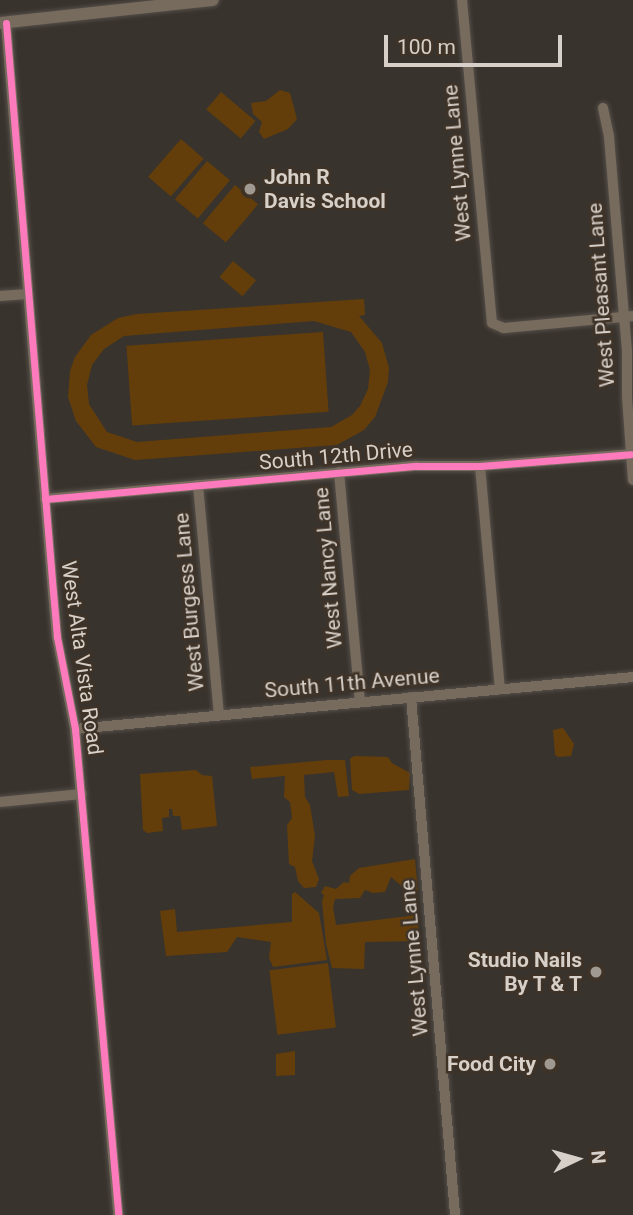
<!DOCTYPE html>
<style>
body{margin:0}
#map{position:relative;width:633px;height:1215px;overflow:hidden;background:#39332d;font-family:Roboto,sans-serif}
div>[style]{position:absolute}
.green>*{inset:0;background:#633e0a;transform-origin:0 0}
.roads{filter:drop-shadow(0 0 2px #554f4a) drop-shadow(0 0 2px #554f4a)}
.minor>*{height:10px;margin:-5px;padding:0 5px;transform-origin:5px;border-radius:5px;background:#776b5d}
.tertiary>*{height:12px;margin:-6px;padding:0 6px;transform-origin:6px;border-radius:6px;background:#776b5d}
.cycleway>*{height:7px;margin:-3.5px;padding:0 3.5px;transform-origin:3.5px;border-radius:3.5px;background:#fd7abc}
.dots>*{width:19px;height:19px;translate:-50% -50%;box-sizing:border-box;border:4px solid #3f3327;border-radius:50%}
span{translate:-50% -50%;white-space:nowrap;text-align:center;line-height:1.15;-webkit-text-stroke:5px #3f3327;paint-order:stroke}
.street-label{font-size:21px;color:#d7d0c9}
.poi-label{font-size:21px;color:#d7d0c9;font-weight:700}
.left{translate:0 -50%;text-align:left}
.right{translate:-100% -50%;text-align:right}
.north{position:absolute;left:542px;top:1124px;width:70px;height:70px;-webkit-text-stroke:5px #3f3327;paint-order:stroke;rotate:85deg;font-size:19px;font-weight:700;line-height:28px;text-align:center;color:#d7d0c9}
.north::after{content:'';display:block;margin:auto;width:24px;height:32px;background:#d7d0c9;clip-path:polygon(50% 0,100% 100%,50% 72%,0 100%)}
.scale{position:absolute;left:384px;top:35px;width:178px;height:32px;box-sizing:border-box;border:4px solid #d7d0c9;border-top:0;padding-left:9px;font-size:21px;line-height:24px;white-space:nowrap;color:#d7d0c9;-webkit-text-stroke:5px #3f3327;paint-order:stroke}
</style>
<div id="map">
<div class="green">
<i style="clip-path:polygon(280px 90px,290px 93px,297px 119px,288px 129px,264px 139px,259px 132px,262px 122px,253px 114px,251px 103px,266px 101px)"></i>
<i style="left:221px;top:92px;width:45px;height:23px;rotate:40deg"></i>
<i style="left:181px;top:139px;width:30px;height:50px;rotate:41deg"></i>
<i style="left:207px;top:161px;width:30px;height:50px;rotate:40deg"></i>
<i style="left:235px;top:185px;width:30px;height:50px;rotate:40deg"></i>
<i style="left:233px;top:261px;width:30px;height:21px;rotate:40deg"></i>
<i style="clip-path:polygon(evenodd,364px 299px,365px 315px,359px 316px,382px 343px,389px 368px,388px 382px,375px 417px,364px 430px,337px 445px,135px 460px,96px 447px,76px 421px,68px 397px,70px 371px,75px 357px,91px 335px,118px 318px,137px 314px,364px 299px,314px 321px,351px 332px,365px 352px,370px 370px,368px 389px,360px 406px,352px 415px,331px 427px,137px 442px,107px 432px,89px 404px,87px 385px,92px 365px,104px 349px,124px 336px,314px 321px)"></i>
<i style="left:323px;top:332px;width:80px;height:197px;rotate:86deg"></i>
<i style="clip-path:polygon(563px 728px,574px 744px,571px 756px,558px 757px,555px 755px,553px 730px)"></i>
<i style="clip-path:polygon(354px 756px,388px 757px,392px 763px,410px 773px,409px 790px,359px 794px,352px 790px,350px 759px)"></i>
<i style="clip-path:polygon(327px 760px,345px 760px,349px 796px,338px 797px,334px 772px,304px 775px,305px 797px,310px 805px,315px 836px,312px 861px,319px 879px,316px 887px,304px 888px,298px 881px,295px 867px,289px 864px,287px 825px,292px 818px,290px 802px,284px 797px,285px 776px,252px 779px,250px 767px)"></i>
<i style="clip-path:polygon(196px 770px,202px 775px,212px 776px,217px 826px,182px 830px,180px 816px,173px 816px,172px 809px,169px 809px,169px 817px,162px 818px,163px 831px,147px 833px,143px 830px,140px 774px)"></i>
<i style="clip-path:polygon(415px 859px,418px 892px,410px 893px,391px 877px,385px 892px,373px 893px,365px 890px,360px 898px,335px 899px,333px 907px,336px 925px,417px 915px,420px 941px,365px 942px,364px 969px,332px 968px,326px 944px,322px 901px,324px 895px,321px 893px,325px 886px,336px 889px,344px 882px,349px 883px,350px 876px,359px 868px)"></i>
<i style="clip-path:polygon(295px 892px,319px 913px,327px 960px,273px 967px,269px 958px,271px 942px,237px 937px,227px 952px,166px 956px,160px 911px,175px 909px,177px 932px,292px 922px,292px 894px)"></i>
<i style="left:328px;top:963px;width:65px;height:59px;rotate:83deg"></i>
<i style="clip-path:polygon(295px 1051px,295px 1075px,276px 1076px,276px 1054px)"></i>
</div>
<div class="roads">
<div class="minor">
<i style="left:462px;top:0;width:324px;rotate:84.7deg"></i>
<i style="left:492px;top:323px;width:13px;rotate:23deg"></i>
<i style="left:504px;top:328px;width:130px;rotate:-5.3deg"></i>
<i style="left:6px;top:23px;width:571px;rotate:85.28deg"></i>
<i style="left:53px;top:592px;width:45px;rotate:84.9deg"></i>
<i style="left:57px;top:637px;width:94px;rotate:78.9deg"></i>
<i style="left:75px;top:729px;width:488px;rotate:84.9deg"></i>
<i style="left:603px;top:108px;width:30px;rotate:78deg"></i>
<i style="left:609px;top:137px;width:215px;rotate:85.2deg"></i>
<i style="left:627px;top:351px;width:46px;rotate:90deg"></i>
<i style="left:627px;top:397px;width:83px;rotate:85.9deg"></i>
<i style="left:0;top:296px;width:28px;rotate:-4deg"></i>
<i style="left:480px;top:466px;width:224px;rotate:84.9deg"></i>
<i style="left:339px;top:472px;width:231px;rotate:84.8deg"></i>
<i style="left:198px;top:485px;width:231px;rotate:84.8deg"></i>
<i style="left:45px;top:499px;width:373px;rotate:-5.1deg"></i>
<i style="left:417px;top:466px;width:63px"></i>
<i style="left:480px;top:466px;width:151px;rotate:-4.5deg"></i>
<i style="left:411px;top:697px;width:520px;rotate:85.14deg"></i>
<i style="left:75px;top:729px;width:560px;rotate:-5.32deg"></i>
<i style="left:0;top:802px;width:82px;rotate:-5.6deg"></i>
</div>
<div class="tertiary">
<i style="left:0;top:23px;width:214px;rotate:-6.2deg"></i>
</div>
</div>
<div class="cycleway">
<i style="left:6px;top:23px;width:571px;rotate:85.28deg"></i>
<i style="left:53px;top:592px;width:45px;rotate:84.9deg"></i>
<i style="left:57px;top:637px;width:94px;rotate:78.9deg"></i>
<i style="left:75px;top:729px;width:488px;rotate:84.9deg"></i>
<i style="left:45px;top:499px;width:373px;rotate:-5.1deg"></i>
<i style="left:417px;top:466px;width:63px"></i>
<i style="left:480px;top:466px;width:151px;rotate:-4.5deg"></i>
</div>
<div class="dots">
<i style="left:250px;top:189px;background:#a09992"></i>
<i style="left:596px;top:972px;background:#a09992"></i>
<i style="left:550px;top:1064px;background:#a09992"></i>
</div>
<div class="street-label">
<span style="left:457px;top:163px;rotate:-95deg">West Lynne Lane</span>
<span style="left:601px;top:295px;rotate:-94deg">West Pleasant Lane</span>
<span style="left:336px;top:456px;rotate:-5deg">South 12th Drive</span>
<span style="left:328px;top:568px;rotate:-95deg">West Nancy Lane</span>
<span style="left:189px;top:602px;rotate:-95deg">West Burgess Lane</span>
<span style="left:82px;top:658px;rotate:82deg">West Alta Vista Road</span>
<span style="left:352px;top:683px;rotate:-5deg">South 11th Avenue</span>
<span style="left:414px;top:958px;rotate:-95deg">West Lynne Lane</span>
</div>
<div class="poi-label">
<span class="left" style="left:264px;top:189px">John R<br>Davis School</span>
<span class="right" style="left:582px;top:972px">Studio Nails<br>By T &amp; T</span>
<span class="right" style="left:536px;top:1064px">Food City</span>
</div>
<div class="north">N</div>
<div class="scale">100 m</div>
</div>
